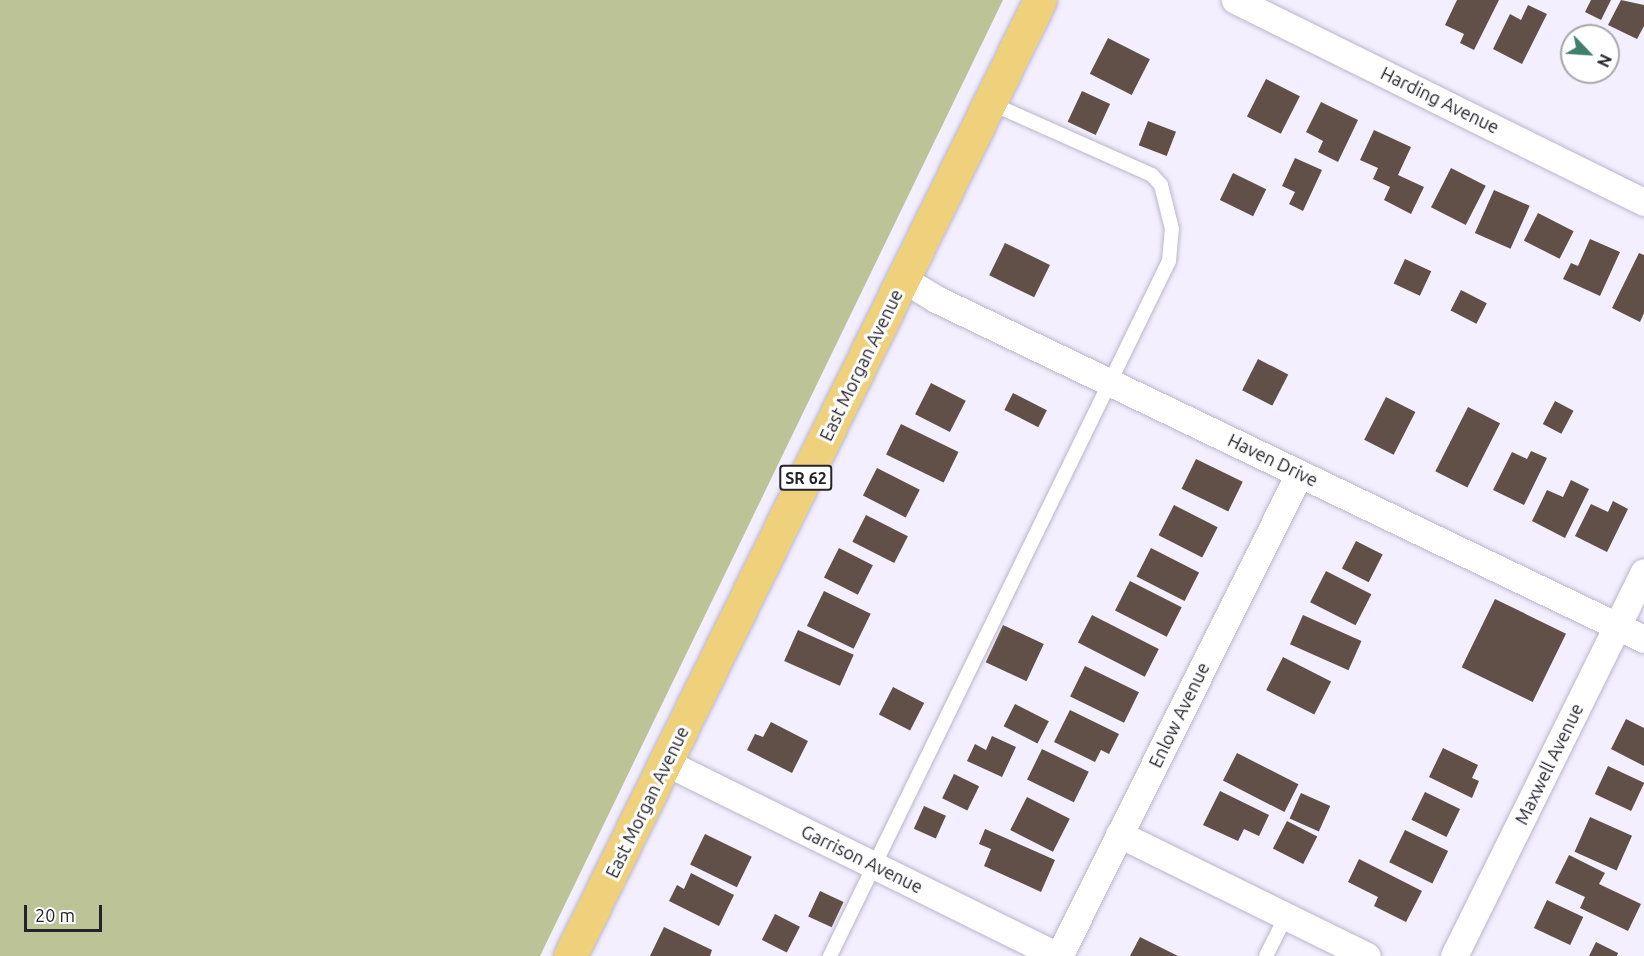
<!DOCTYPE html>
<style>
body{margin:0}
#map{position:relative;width:1644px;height:956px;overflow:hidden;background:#f3efff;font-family:Ubuntu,sans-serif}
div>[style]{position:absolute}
.green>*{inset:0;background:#bbc397}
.building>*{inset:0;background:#615048;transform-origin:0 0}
.roads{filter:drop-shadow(0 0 2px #bab6c8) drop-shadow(0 0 2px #bab6c8)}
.lane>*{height:14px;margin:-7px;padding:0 7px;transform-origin:7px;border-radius:7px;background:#fff}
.street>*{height:27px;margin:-13.5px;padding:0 13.5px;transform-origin:13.5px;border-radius:13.5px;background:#fff}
.primary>*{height:33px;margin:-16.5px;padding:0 16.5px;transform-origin:16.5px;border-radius:16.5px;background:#eed17a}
span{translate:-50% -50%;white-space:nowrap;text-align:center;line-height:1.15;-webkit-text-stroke:6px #fff;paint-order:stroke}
.shield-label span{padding:2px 4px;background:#fff;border:2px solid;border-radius:4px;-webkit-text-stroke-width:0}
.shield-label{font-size:16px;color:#25232a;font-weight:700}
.street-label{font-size:18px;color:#25232a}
.north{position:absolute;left:1560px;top:24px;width:60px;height:60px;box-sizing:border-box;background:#fff;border:2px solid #a8a7aa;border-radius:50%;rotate:115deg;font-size:16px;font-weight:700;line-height:24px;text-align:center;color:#25232a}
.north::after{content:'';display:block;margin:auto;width:21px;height:27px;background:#407f6c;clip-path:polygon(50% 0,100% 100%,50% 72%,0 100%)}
.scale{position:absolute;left:24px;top:905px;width:78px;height:27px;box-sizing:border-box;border:3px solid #25232a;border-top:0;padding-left:8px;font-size:18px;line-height:21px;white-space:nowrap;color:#25232a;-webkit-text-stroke:4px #fff;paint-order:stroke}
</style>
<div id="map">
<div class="green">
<i style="clip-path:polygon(0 0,1003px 0,540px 956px,0 956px)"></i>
</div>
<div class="building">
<i style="clip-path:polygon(1457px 0,1499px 0,1474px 50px,1460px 43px,1464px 34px,1445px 25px)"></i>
<i style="clip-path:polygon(1591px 0,1611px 0,1601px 20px,1585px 12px)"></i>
<i style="clip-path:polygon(1621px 0,1644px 5px,1644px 26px,1637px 39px,1608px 25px)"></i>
<i style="clip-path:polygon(1528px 5px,1547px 14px,1522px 64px,1493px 49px,1510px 14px,1521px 20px)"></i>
<i style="left:1108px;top:38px;width:47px;height:40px;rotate:27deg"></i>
<i style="left:1266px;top:79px;width:38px;height:42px;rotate:27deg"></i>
<i style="left:1082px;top:91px;width:31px;height:34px;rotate:25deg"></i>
<i style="clip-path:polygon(1321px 102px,1358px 120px,1338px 162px,1318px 152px,1323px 141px,1306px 132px)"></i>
<i style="left:1148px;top:121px;width:30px;height:26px;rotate:21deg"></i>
<i style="clip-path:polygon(1374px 130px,1411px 147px,1398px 175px,1424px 187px,1411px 214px,1384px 200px,1390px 187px,1373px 179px,1378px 168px,1360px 160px)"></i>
<i style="clip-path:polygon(1295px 158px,1322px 170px,1303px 211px,1289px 204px,1295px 192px,1282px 186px)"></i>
<i style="left:1451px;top:168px;width:39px;height:44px;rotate:27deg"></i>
<i style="left:1233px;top:173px;width:37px;height:30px;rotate:26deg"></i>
<i style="left:1494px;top:190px;width:39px;height:47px;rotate:24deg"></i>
<i style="left:1538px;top:213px;width:40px;height:31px;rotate:27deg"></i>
<i style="clip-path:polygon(1590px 239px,1620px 252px,1600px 296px,1563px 279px,1571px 263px,1578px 266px)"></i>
<i style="left:1005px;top:243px;width:50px;height:36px;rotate:26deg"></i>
<i style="clip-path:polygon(1639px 253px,1644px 255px,1644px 313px,1640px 322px,1612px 308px)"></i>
<i style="left:1405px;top:259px;width:29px;height:27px;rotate:25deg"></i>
<i style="left:1461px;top:290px;width:29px;height:23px;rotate:27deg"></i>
<i style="left:1258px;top:359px;width:34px;height:35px;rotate:27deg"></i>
<i style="left:931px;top:383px;width:39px;height:35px;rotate:27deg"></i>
<i style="left:1013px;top:393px;width:38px;height:19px;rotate:27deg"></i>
<i style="left:1386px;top:397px;width:33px;height:48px;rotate:27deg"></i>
<i style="left:1555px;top:401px;width:21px;height:26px;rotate:28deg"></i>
<i style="left:1468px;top:407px;width:36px;height:72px;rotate:27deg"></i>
<i style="left:901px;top:424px;width:64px;height:34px;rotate:26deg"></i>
<i style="clip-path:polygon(1531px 451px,1547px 458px,1524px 505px,1493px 490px,1512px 452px,1527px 459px)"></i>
<i style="left:1196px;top:459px;width:52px;height:33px;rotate:26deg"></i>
<i style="left:877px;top:468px;width:48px;height:31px;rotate:27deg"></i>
<i style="clip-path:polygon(1571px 480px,1589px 489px,1565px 538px,1532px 521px,1547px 490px,1563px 497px)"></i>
<i style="clip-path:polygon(1613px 501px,1628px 509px,1607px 552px,1575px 536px,1591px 504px,1608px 512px)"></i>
<i style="left:1174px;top:505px;width:49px;height:34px;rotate:27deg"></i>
<i style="left:866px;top:515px;width:47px;height:30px;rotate:27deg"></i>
<i style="left:1356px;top:541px;width:30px;height:31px;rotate:27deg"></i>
<i style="left:839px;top:548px;width:38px;height:33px;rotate:27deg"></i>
<i style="left:1151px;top:548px;width:54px;height:32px;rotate:27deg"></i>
<i style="left:1326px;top:571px;width:51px;height:35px;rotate:27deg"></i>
<i style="left:1130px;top:581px;width:58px;height:33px;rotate:27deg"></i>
<i style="left:824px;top:591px;width:52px;height:39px;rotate:26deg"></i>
<i style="left:1495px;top:599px;width:79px;height:76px;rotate:26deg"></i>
<i style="left:1092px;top:615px;width:75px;height:31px;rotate:27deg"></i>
<i style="left:1303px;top:615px;width:64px;height:32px;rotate:24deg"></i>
<i style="left:1003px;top:625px;width:45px;height:41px;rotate:25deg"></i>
<i style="left:798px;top:630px;width:61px;height:34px;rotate:24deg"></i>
<i style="left:1283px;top:657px;width:54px;height:37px;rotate:27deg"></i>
<i style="left:1085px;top:666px;width:60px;height:34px;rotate:26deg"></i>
<i style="left:893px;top:687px;width:35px;height:31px;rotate:27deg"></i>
<i style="left:1015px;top:704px;width:38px;height:25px;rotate:27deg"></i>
<i style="clip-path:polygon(1070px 710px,1119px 734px,1109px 754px,1101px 750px,1095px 762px,1054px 742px)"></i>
<i style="clip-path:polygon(1626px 719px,1644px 728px,1644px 766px,1611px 749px)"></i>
<i style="clip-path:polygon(771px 722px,808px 741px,792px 773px,747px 750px,755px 734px,763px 737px)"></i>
<i style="clip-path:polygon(992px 736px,1016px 747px,1002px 777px,967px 761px,975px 744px,986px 750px)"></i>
<i style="clip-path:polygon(1443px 748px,1478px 765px,1472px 778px,1479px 781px,1472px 798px,1429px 777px)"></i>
<i style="left:1042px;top:749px;width:52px;height:34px;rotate:26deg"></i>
<i style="left:1237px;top:753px;width:69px;height:31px;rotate:27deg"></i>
<i style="left:1608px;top:766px;width:40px;height:31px;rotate:25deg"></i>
<i style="left:954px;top:774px;width:28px;height:27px;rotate:26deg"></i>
<i style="clip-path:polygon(1220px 791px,1269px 815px,1259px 836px,1244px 829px,1238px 841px,1203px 825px)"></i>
<i style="left:1425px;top:792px;width:39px;height:31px;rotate:26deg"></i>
<i style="left:1301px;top:793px;width:32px;height:28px;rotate:24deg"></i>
<i style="left:1027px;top:797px;width:48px;height:37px;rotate:27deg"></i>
<i style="left:924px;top:806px;width:24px;height:25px;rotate:24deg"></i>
<i style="left:1590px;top:817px;width:46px;height:38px;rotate:24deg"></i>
<i style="left:1287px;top:821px;width:34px;height:31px;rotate:27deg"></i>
<i style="clip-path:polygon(985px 829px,1055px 860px,1041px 892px,984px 866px,991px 849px,979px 844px)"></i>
<i style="left:1405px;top:830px;width:48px;height:36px;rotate:26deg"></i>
<i style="left:705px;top:834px;width:52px;height:34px;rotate:26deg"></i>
<i style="clip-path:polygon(1569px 855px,1605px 873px,1599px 884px,1641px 904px,1628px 931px,1580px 908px,1585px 897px,1555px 883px)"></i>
<i style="clip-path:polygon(1359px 859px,1422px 891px,1406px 922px,1374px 906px,1378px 897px,1348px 882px)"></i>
<i style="clip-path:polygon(691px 873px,734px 895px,719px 926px,669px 901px,677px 885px,684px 889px)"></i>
<i style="left:820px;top:891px;width:26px;height:28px;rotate:25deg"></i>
<i style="left:1547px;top:900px;width:40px;height:31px;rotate:25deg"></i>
<i style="left:775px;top:914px;width:28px;height:29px;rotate:27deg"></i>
<i style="clip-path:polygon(664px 927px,712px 950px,710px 956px,650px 956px)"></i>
<i style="clip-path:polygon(1140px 937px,1178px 956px,1130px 956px)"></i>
<i style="clip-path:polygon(1596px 942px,1618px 953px,1617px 956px,1589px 956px)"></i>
</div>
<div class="roads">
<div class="lane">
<i style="left:830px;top:956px;width:773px;rotate:-64deg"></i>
<i style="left:1169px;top:261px;width:32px;rotate:-85deg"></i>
<i style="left:1172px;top:229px;width:45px;rotate:-104deg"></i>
<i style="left:1161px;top:185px;width:13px;rotate:-132deg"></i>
<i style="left:1152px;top:175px;width:177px;rotate:-156deg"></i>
<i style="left:1266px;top:956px;width:45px;rotate:-63.4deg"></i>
</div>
<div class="street">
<i style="left:1235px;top:0;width:456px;rotate:26.3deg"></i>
<i style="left:903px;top:279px;width:39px;rotate:31deg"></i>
<i style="left:936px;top:299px;width:785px;rotate:25.65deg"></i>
<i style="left:667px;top:763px;width:435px;rotate:26.3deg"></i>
<i style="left:1119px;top:834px;width:276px;rotate:26.2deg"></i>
<i style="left:1059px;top:956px;width:538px;rotate:-63.53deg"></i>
<i style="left:1454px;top:956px;width:428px;rotate:-63.7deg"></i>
</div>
<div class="primary">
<i style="left:570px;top:956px;width:1065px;rotate:-63.82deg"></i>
</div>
</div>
<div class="shield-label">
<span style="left:806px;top:478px">SR 62</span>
</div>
<div class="street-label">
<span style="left:1440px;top:100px;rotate:26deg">Harding Avenue</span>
<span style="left:861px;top:365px;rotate:-64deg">East Morgan Avenue</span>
<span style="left:1273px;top:460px;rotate:26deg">Haven Drive</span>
<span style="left:1179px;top:715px;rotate:-64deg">Enlow Avenue</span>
<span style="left:1549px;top:764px;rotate:-64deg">Maxwell Avenue</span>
<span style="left:647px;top:802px;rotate:-64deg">East Morgan Avenue</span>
<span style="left:862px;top:859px;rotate:26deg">Garrison Avenue</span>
</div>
<div class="north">N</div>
<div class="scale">20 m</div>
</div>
